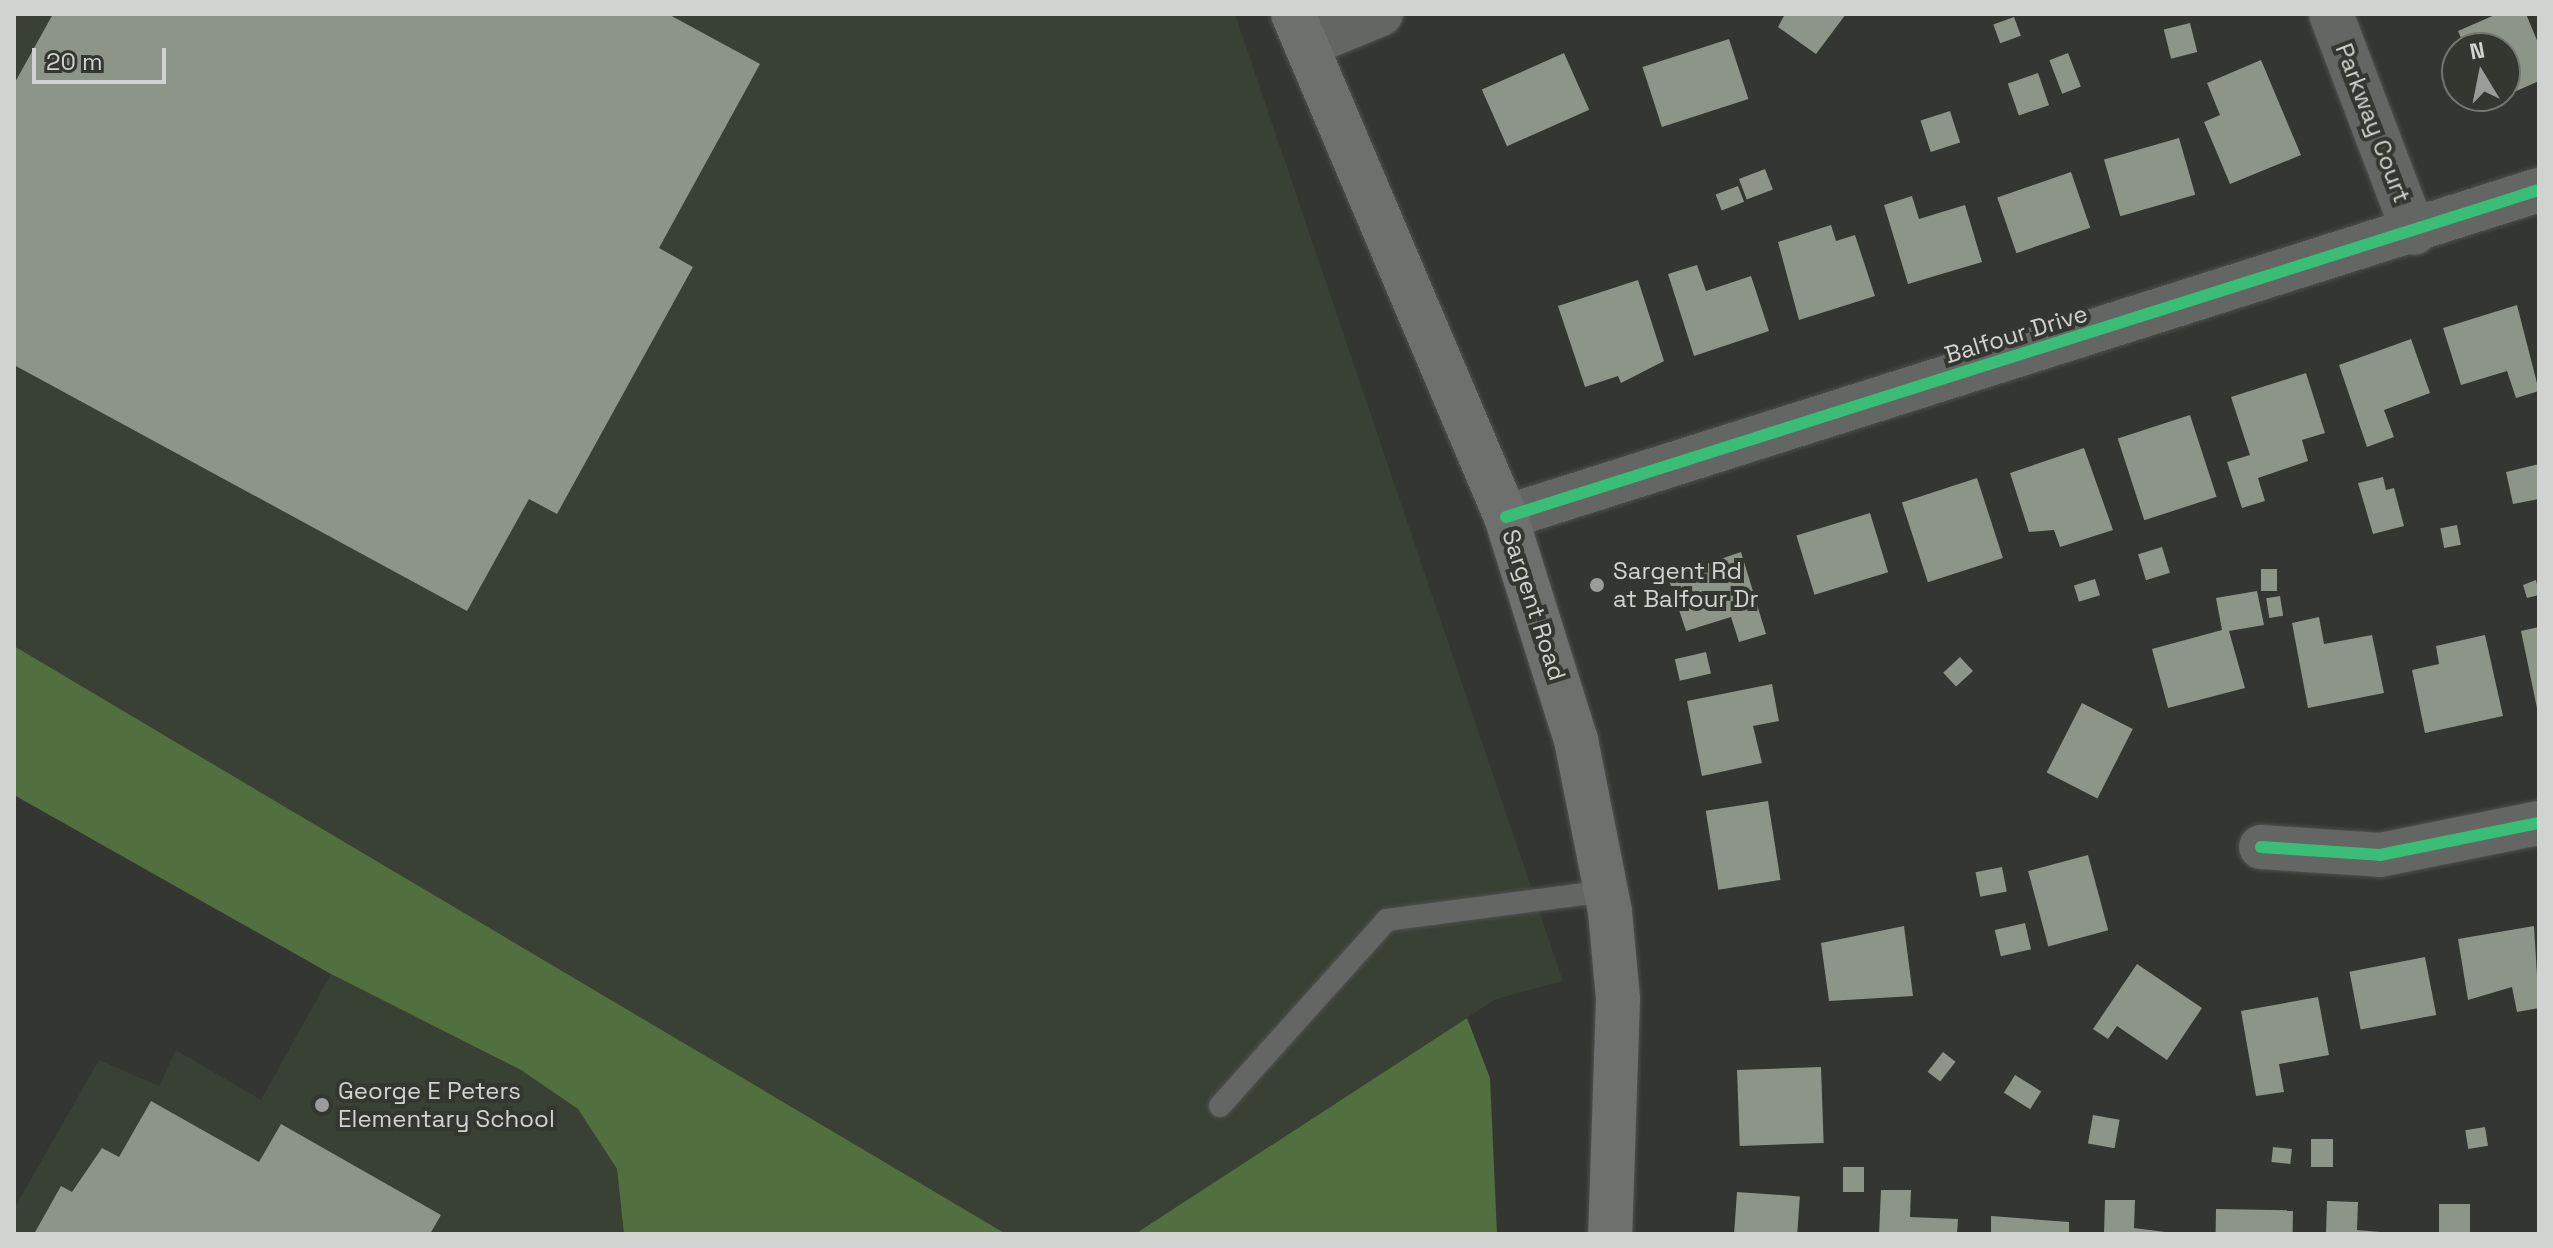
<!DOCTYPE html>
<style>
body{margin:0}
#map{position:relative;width:2553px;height:1248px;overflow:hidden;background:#333631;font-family:"Space Grotesk",sans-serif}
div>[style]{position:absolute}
.built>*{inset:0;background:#394034}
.forest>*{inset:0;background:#526f3f}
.building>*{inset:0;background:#8c9587;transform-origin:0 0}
.roads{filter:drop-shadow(0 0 2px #4f514e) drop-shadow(0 0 2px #4f514e)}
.service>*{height:22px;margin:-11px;padding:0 11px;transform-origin:11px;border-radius:11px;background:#646663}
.minor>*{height:44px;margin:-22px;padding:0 22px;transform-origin:22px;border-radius:22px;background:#646663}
.secondary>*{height:44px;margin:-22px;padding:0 22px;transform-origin:22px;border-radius:22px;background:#6e706e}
.cycleway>*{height:12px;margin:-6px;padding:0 6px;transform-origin:6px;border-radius:6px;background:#3abd76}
.dots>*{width:22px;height:22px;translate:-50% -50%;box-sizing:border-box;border:4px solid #333730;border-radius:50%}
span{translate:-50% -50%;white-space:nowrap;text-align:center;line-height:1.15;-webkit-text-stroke:8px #333730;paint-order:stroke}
.street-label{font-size:24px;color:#d0d3cf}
.poi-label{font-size:24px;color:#d0d3cf}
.left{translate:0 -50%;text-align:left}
.frame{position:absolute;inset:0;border:16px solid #d0d3cf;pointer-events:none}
.north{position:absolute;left:2441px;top:32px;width:80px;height:80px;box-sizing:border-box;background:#333730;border:2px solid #727570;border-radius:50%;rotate:350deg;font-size:22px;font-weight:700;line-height:32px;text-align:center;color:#d0d3cf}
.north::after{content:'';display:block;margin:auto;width:28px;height:36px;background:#999c98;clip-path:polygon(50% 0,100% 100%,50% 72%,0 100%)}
.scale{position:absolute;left:32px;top:48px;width:134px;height:36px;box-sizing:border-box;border:4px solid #d0d3cf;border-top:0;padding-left:10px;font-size:24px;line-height:28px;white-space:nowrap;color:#d0d3cf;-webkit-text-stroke:6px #333730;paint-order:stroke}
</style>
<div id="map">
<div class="built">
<i style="clip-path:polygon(14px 14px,1235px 14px,1563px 981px,1496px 999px,1135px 1234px,1006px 1234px,14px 646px)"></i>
<i style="clip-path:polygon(331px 974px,521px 1070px,578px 1109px,617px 1169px,624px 1234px,14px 1234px,14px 1209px,99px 1060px,159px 1086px,176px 1050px,261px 1100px)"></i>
</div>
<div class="forest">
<i style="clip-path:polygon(14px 646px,147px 725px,1006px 1234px,624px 1234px,617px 1169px,578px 1109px,521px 1070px,331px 974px,14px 795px)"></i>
<i style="clip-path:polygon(1467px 1018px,1490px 1078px,1497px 1234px,1135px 1234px)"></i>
</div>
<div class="building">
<i style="clip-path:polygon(53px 14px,668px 14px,760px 64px,659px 248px,693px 267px,557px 514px,529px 499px,467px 611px,14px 365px,14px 84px)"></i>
<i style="clip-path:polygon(1785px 14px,1846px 14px,1816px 54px,1778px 27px)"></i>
<i style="clip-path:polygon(2497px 14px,2526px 14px,2539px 45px,2539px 81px,2505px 96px,2505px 48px,2465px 48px,2458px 31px)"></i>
<i style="left:2014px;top:17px;width:20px;height:22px;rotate:70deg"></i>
<i style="left:2190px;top:23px;width:30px;height:27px;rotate:76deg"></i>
<i style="left:1729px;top:39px;width:63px;height:91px;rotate:72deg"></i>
<i style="left:1564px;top:53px;width:62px;height:90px;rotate:66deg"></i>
<i style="left:2068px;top:53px;width:36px;height:20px;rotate:69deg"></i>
<i style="clip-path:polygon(2261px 60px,2301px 155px,2230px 184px,2204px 122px,2220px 115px,2207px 83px)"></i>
<i style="left:2038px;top:73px;width:34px;height:32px;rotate:71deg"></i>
<i style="left:1950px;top:111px;width:33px;height:31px;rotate:72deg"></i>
<i style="left:2179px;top:138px;width:59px;height:78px;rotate:74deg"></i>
<i style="left:1765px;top:169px;width:22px;height:28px;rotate:69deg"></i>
<i style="left:2071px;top:172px;width:59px;height:78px;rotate:71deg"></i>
<i style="left:1738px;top:186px;width:17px;height:24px;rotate:69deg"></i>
<i style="clip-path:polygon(1912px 196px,1919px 219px,1965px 205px,1982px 262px,1908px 284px,1884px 205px)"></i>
<i style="clip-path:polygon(1831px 225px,1836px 241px,1855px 235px,1875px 296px,1799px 320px,1778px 242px)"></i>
<i style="clip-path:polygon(1697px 265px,1706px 291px,1751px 276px,1769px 331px,1694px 356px,1668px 274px)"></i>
<i style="clip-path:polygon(1638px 280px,1664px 361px,1621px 383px,1618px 376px,1585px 387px,1558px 306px)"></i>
<i style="clip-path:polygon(2517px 305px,2539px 391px,2516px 398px,2507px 371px,2461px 385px,2443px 328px)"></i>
<i style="clip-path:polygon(2411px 339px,2430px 393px,2384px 410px,2394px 437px,2367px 447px,2339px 365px)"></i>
<i style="clip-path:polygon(2306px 373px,2325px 433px,2302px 440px,2308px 461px,2258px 478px,2265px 501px,2242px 508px,2227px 462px,2250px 455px,2231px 397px)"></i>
<i style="left:2190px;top:415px;width:86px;height:76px;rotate:72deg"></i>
<i style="clip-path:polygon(2084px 448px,2113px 530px,2060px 547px,2054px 530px,2029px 532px,2010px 473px)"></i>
<i style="clip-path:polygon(2539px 464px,2539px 499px,2513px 504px,2506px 472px)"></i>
<i style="clip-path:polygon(2383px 477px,2386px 490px,2394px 488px,2404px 526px,2373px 534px,2358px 483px)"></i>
<i style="left:1977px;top:478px;width:84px;height:79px;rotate:72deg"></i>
<i style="left:1870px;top:513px;width:62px;height:77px;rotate:73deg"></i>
<i style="left:2457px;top:525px;width:20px;height:17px;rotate:79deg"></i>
<i style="left:2162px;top:547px;width:27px;height:25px;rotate:73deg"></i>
<i style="clip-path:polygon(1741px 552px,1766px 634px,1739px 642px,1731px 617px,1686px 631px,1668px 577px)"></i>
<i style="left:2277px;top:569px;width:22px;height:16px;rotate:90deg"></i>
<i style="left:2095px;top:579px;width:17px;height:22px;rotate:73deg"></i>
<i style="clip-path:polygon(2536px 580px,2539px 595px,2527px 598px,2523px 585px)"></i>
<i style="clip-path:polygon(2257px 591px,2264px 625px,2229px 631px,2245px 688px,2168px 708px,2152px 649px,2222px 630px,2216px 598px)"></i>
<i style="left:2280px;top:596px;width:20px;height:14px;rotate:81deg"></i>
<i style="clip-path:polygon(2319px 617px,2324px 644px,2372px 635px,2384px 693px,2308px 708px,2292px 623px)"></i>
<i style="clip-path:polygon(2539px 627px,2539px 713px,2538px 713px,2521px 631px)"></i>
<i style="clip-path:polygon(2485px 635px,2503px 716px,2425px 733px,2412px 670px,2439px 664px,2436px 646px)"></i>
<i style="left:1706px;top:652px;width:22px;height:32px;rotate:77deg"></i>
<i style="left:1960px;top:657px;width:19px;height:23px;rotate:47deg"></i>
<i style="clip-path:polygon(1772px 684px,1779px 721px,1753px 726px,1762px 763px,1702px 776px,1687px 701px)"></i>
<i style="left:2082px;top:703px;width:57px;height:78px;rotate:27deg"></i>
<i style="left:1768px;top:801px;width:80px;height:63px;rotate:81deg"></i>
<i style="left:2088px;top:855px;width:78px;height:62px;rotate:75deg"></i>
<i style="left:2002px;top:867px;width:25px;height:27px;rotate:79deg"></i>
<i style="left:2025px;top:923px;width:27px;height:31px;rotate:77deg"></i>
<i style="clip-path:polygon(1904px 926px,1913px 996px,1829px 1001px,1821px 943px)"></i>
<i style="clip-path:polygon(2534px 926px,2539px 1008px,2517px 1012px,2512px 987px,2468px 1000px,2458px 939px)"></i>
<i style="left:2425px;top:957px;width:59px;height:77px;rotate:79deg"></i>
<i style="clip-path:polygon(2137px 964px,2202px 1008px,2167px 1060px,2117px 1026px,2108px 1039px,2093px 1029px)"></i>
<i style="clip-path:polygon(2318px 997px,2329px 1055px,2279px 1064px,2284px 1092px,2256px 1096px,2241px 1011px)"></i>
<i style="left:1943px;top:1052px;width:16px;height:25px;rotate:38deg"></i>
<i style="left:1821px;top:1067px;width:76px;height:84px;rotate:88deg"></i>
<i style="left:2015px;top:1075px;width:31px;height:21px;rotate:32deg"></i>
<i style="clip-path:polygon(151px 1101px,259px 1162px,281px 1124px,441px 1215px,430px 1234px,34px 1234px,61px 1186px,72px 1192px,102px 1148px,119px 1157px)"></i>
<i style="left:2093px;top:1115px;width:27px;height:29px;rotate:10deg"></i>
<i style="left:2485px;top:1127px;width:19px;height:20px;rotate:81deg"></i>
<i style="left:2311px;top:1139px;width:22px;height:28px"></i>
<i style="left:2273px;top:1147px;width:19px;height:15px;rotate:6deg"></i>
<i style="left:1843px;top:1167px;width:21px;height:25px"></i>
<i style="clip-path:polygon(1881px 1190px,1911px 1190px,1910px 1217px,1958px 1219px,1957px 1234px,1879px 1234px)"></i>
<i style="left:1737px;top:1192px;width:63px;height:42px;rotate:4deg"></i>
<i style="clip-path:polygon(2105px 1200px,2135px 1200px,2134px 1228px,2181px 1234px,2104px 1234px)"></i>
<i style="clip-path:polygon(2327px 1201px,2358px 1202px,2357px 1230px,2404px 1234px,2326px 1234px)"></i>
<i style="left:2439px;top:1204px;width:31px;height:30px"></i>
<i style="left:2216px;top:1209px;width:77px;height:25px;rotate:1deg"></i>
<i style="clip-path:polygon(1991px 1216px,2069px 1222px,2069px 1234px,1991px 1234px)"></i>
</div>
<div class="roads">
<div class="service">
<i style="left:1220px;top:1106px;width:250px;rotate:-48.1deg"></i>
<i style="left:1387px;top:920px;width:221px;rotate:-7.5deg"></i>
</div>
<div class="minor">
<i style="left:2331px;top:14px;width:234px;rotate:69.2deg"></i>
<i style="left:1306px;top:45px;width:81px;rotate:-22.5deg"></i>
<i style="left:1506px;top:517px;width:1084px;rotate:-17.57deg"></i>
<i style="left:2261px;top:847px;width:119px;rotate:3.8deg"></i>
<i style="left:2380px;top:855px;width:162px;rotate:-11.4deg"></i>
</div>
<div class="secondary">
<i style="left:1293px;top:14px;width:546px;rotate:67.05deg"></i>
<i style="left:1506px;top:517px;width:234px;rotate:72.6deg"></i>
<i style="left:1576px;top:740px;width:175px;rotate:78.8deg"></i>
<i style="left:1610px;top:912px;width:87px;rotate:84.7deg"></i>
<i style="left:1618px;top:999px;width:235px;rotate:91.9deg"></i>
</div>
</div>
<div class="cycleway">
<i style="left:1506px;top:517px;width:1084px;rotate:-17.57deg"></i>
<i style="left:2261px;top:847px;width:119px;rotate:3.8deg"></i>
<i style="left:2380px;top:855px;width:162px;rotate:-11.4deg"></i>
</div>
<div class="dots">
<i style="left:1597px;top:585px;background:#999c98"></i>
<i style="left:322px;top:1105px;background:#999c98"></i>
</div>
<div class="street-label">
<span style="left:2373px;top:123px;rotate:69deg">Parkway Court</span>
<span style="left:2016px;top:334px;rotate:-17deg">Balfour Drive</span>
<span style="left:1534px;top:605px;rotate:72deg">Sargent Road</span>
</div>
<div class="poi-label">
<span class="left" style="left:1613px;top:585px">Sargent Rd<br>at Balfour Dr</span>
<span class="left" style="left:338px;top:1105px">George E Peters<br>Elementary School</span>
</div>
<div class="frame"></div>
<div class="north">N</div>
<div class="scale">20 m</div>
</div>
